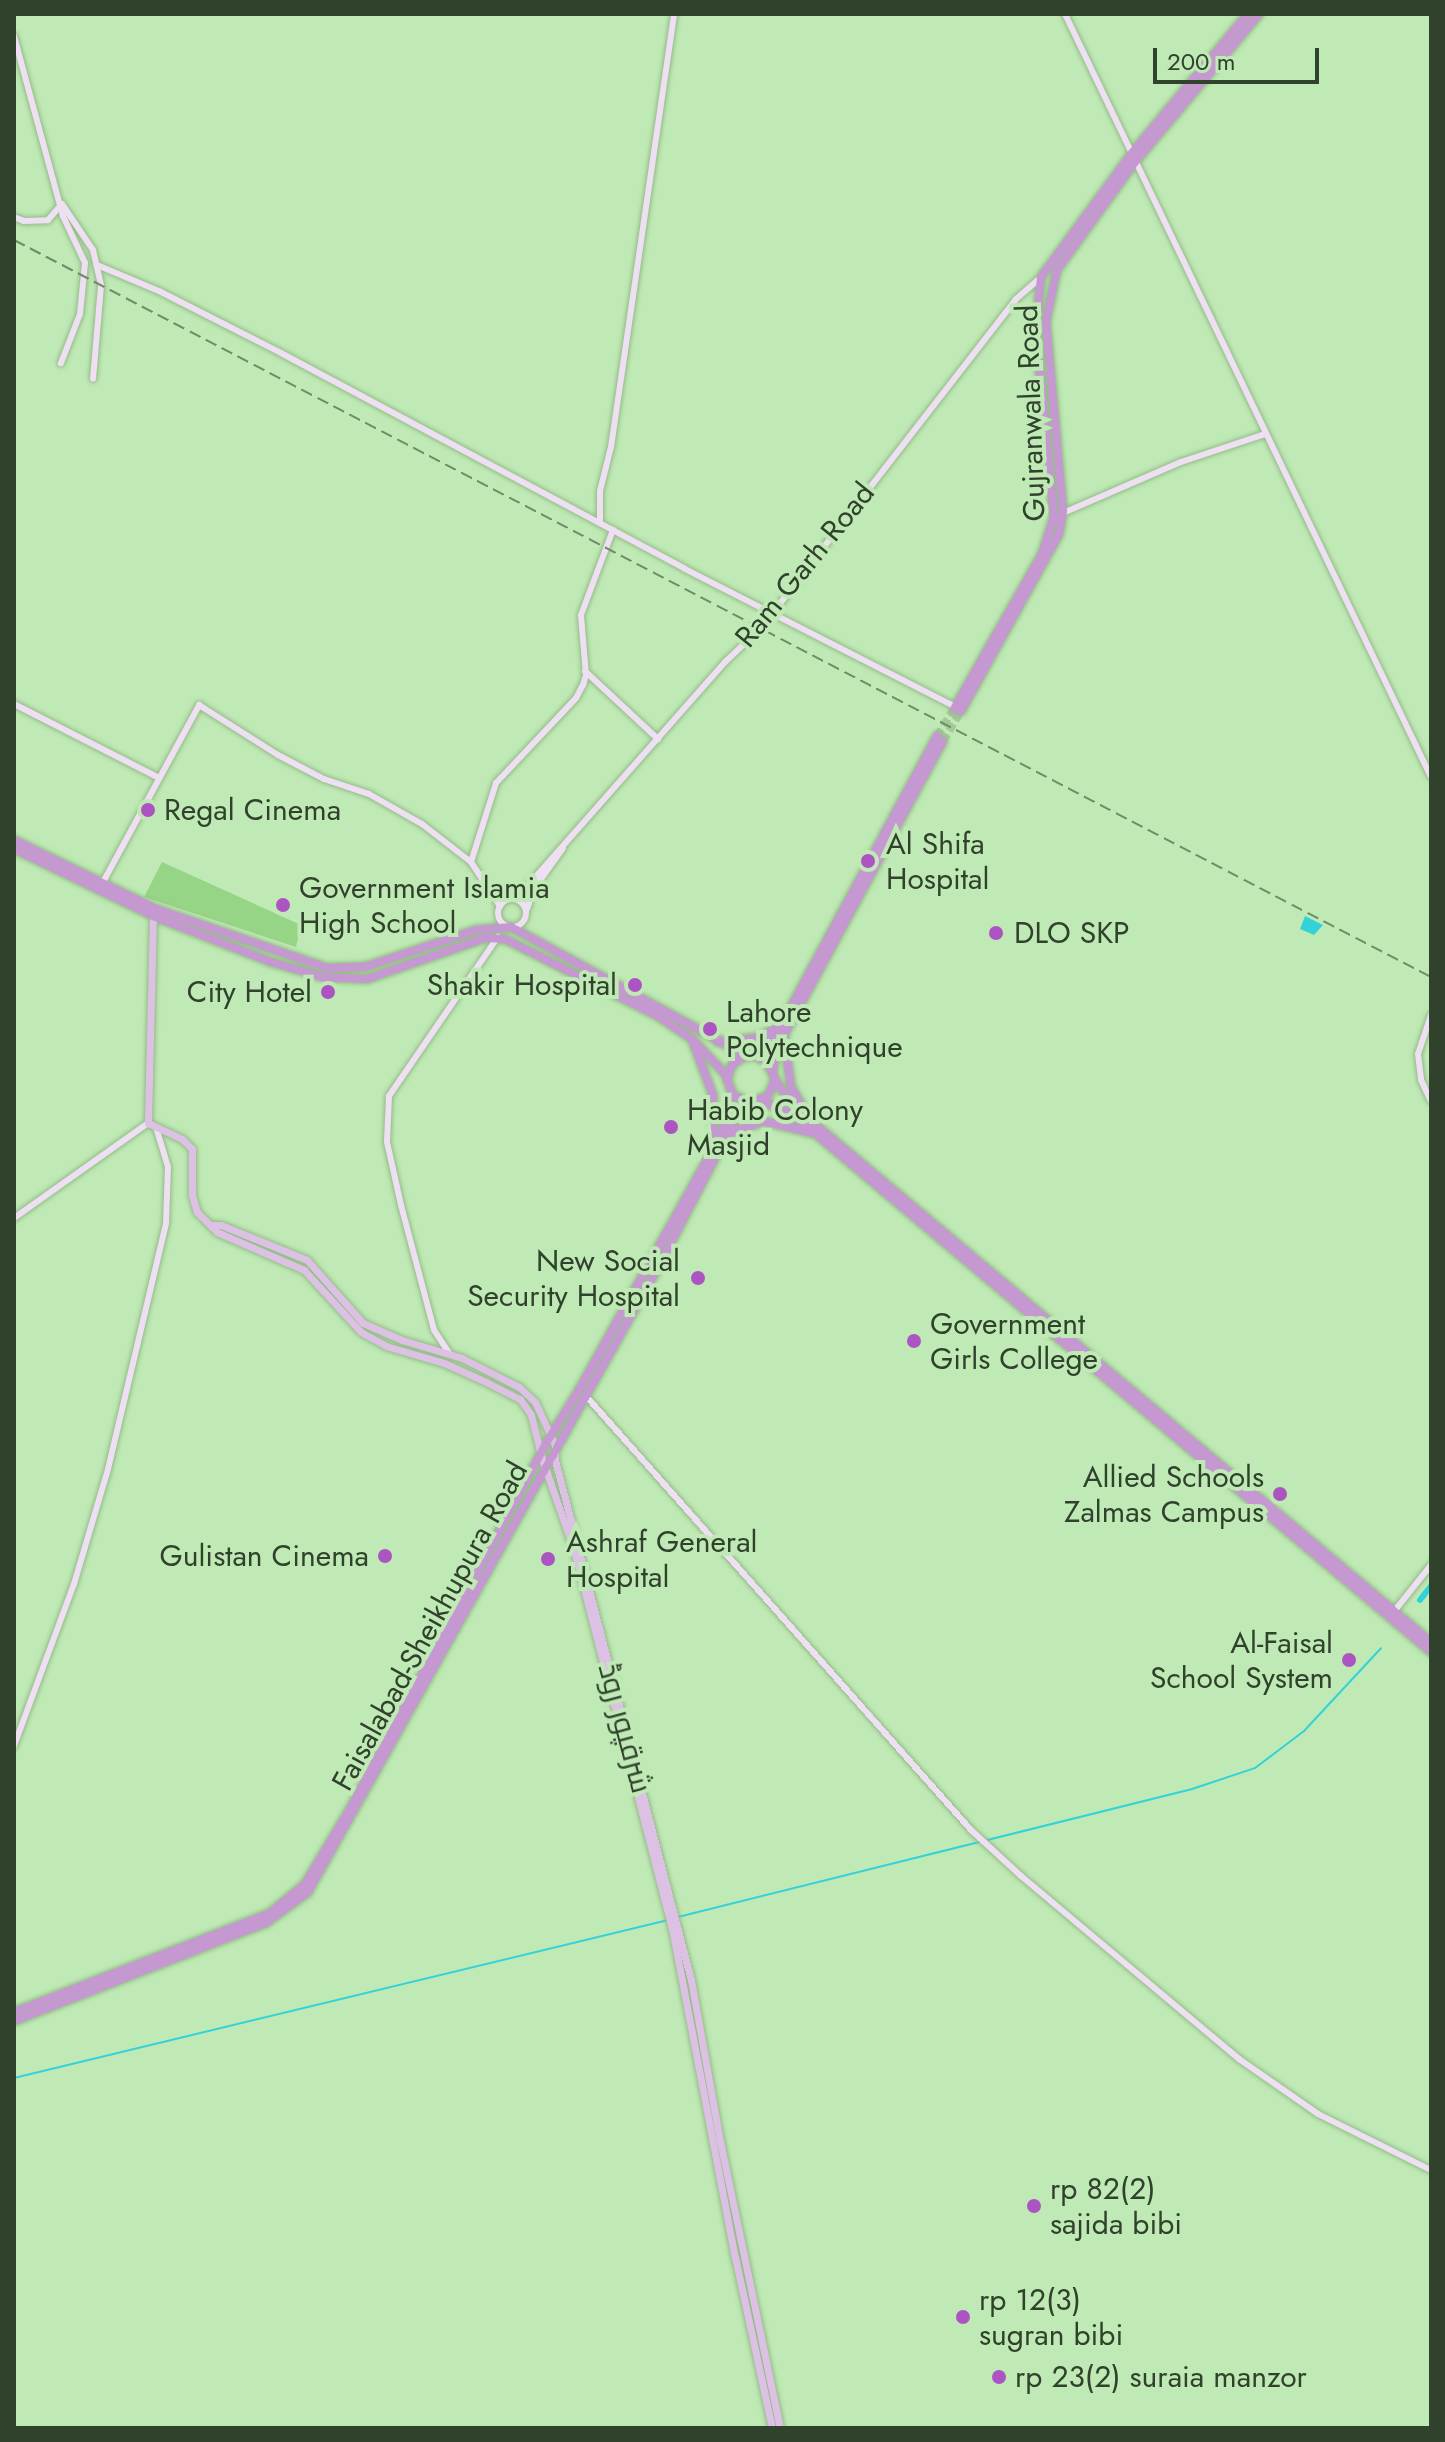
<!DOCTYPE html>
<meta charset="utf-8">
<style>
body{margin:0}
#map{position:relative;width:1445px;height:2442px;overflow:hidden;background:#c0eab5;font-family:Jost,Cairo,sans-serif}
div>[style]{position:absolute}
.green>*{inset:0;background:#96d486}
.water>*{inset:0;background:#33d2d9}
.stream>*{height:2px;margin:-1px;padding:0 1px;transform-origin:1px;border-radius:1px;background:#33d2d9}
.canal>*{height:6px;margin:-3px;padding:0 3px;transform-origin:3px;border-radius:3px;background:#33d2d9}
.highway-tunnel>*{height:8px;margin-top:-4px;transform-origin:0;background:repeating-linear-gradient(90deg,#a3c89a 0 8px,transparent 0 12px)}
.roads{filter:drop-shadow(0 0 2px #93bb88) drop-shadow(0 0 2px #93bb88)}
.secondary>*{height:6px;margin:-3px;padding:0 3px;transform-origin:3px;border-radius:3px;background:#eee0f2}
.secondary>.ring{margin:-3px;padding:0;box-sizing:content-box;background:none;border:6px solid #eee0f2;border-radius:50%}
.primary>*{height:7px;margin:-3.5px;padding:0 3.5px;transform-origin:3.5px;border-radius:3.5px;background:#ddc1e4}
.highway>*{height:8px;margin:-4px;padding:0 4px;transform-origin:4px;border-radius:4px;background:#c698d2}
.rail>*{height:2px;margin-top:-1px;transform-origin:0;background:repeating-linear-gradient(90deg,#6f8b68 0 12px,transparent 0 18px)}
.dots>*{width:22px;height:22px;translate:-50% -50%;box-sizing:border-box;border:4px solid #c0eab5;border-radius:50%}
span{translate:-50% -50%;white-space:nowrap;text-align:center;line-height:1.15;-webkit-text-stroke:8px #c0eab5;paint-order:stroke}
.street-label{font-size:30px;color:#30412c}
.poi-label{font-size:30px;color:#30412c}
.left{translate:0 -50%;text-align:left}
.right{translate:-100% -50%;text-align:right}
.frame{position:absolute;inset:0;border:16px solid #30412c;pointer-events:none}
.scale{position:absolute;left:1153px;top:48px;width:166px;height:36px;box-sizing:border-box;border:4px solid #30412c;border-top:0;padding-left:10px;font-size:24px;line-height:28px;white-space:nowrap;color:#30412c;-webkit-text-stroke:6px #c0eab5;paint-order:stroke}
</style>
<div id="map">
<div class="green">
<i style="clip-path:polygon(162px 862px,301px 925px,296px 947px,144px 897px)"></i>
</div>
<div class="water">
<i style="clip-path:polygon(1305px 916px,1323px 925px,1314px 935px,1300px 929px)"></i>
</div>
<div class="stream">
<i style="left:678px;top:1917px;width:530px;rotate:-13.98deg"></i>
<i style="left:1192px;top:1789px;width:66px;rotate:-18.4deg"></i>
<i style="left:1255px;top:1768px;width:61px;rotate:-37.1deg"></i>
<i style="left:1304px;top:1731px;width:113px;rotate:-47.1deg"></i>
<i style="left:14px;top:2078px;width:673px;rotate:-13.58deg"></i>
</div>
<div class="canal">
<i style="left:1420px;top:1600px;width:18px;rotate:-52deg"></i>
</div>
<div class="highway-tunnel">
<i style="left:937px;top:736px;width:32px;rotate:-58deg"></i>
<i style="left:943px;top:741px;width:35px;rotate:-59deg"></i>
</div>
<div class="roads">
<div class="secondary">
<i style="left:1065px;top:14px;width:846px;rotate:64.37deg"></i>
<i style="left:14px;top:36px;width:187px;rotate:74.8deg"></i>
<i style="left:63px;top:216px;width:52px;rotate:64.9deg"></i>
<i style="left:85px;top:263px;width:51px;rotate:95.6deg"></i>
<i style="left:80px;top:314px;width:53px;rotate:111.2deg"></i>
<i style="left:62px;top:204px;width:55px;rotate:56deg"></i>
<i style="left:93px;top:250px;width:37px;rotate:77deg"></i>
<i style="left:101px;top:286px;width:93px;rotate:94.9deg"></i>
<i style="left:14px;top:217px;width:11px;rotate:22deg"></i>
<i style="left:24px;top:221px;width:24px;rotate:-2deg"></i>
<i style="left:48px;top:220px;width:21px;rotate:-49deg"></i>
<i style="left:97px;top:265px;width:69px;rotate:22.9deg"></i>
<i style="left:161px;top:292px;width:135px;rotate:26.9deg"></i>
<i style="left:281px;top:353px;width:458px;rotate:28.1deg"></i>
<i style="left:685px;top:569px;width:300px;rotate:27deg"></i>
<i style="left:1063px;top:513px;width:129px;rotate:-23.4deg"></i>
<i style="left:1181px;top:462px;width:89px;rotate:-18.4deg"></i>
<i style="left:600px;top:523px;width:32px;rotate:-90deg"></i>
<i style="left:600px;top:491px;width:45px;rotate:-76deg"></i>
<i style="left:611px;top:447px;width:438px;rotate:-81.7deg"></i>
<i style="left:585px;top:671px;width:100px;rotate:43deg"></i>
<i style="left:14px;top:704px;width:163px;rotate:27deg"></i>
<i style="left:471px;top:862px;width:83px;rotate:-72.4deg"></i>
<i style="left:496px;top:783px;width:117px;rotate:-46.7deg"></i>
<i style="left:576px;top:698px;width:15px;rotate:-62deg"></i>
<i style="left:583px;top:685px;width:10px;rotate:-73deg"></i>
<i style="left:586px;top:675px;width:60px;rotate:-94.8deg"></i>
<i style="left:581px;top:615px;width:91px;rotate:-69.4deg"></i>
<i style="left:102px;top:884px;width:204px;rotate:-61.5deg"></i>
<i style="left:199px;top:705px;width:93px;rotate:32.3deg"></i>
<i style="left:278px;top:755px;width:52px;rotate:27.6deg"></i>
<i style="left:324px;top:779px;width:47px;rotate:18.4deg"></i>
<i style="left:369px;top:794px;width:61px;rotate:29.5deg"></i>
<i style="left:422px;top:824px;width:62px;rotate:37.8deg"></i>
<i style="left:471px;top:862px;width:53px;rotate:56.6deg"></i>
<i style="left:510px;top:898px;width:16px;rotate:-30deg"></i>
<i style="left:524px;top:890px;width:304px;rotate:-48.6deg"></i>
<i style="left:725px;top:662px;width:50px;rotate:-43.4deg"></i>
<i style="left:761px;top:628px;width:416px;rotate:-52.2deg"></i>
<i style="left:1016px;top:299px;width:33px;rotate:-41deg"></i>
<i class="ring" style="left:498px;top:899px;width:22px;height:22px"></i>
<i style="left:527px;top:909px;width:21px;rotate:-71deg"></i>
<i style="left:534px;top:889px;width:50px;rotate:-54.7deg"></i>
<i style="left:1431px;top:1015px;width:41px;rotate:108.4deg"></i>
<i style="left:1418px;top:1054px;width:26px;rotate:83deg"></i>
<i style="left:1421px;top:1080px;width:23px;rotate:65deg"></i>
<i style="left:14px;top:1218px;width:164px;rotate:-35.3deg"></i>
<i style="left:449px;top:1353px;width:27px;rotate:-123deg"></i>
<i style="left:434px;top:1330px;width:129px;rotate:-104.8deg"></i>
<i style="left:401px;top:1205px;width:65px;rotate:-102.5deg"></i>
<i style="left:387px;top:1142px;width:46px;rotate:-87.5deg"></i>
<i style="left:389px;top:1096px;width:193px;rotate:-55.6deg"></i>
<i style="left:586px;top:1396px;width:580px;rotate:48.42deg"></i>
<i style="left:971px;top:1830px;width:68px;rotate:42.6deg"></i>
<i style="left:1021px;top:1876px;width:285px;rotate:40deg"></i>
<i style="left:1239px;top:2059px;width:96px;rotate:34.8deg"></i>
<i style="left:1318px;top:2114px;width:126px;rotate:26.4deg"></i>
<i style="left:1392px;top:1614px;width:63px;rotate:-51.5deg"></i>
<i style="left:14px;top:1746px;width:173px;rotate:-69.7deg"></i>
<i style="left:74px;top:1584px;width:120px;rotate:-73.5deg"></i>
<i style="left:108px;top:1469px;width:253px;rotate:-76.7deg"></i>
<i style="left:166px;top:1223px;width:56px;rotate:-88deg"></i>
<i style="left:168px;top:1167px;width:42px;rotate:-106.7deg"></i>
</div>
<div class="primary">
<i style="left:153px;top:916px;width:207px;rotate:91.4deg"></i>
<i style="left:148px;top:1123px;width:38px;rotate:25deg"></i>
<i style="left:182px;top:1139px;width:14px;rotate:45deg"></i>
<i style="left:192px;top:1149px;width:46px;rotate:90deg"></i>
<i style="left:192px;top:1195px;width:18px;rotate:74deg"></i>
<i style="left:197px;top:1212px;width:28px;rotate:45deg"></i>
<i style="left:217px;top:1232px;width:95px;rotate:23.6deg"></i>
<i style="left:304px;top:1270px;width:84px;rotate:47.4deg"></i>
<i style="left:361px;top:1332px;width:29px;rotate:29deg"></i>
<i style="left:386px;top:1346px;width:60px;rotate:16.3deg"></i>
<i style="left:444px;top:1363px;width:46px;rotate:24.3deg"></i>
<i style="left:486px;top:1382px;width:38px;rotate:27deg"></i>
<i style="left:520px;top:1399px;width:19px;rotate:55deg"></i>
<i style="left:531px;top:1415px;width:45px;rotate:76deg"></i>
<i style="left:542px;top:1459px;width:96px;rotate:70.6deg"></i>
<i style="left:574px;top:1550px;width:390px;rotate:75.5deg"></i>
<i style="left:672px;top:1928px;width:335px;rotate:79.2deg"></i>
<i style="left:735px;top:2257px;width:175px;rotate:77.8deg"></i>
<i style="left:212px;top:1225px;width:9px"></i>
<i style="left:221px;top:1225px;width:93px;rotate:22.1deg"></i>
<i style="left:307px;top:1260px;width:84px;rotate:48.4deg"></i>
<i style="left:363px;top:1323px;width:43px;rotate:23.6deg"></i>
<i style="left:402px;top:1340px;width:63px;rotate:16.7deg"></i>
<i style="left:462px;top:1358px;width:64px;rotate:27deg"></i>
<i style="left:519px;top:1387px;width:22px;rotate:43deg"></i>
<i style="left:535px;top:1402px;width:47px;rotate:65.1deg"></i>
<i style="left:555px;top:1445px;width:15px;rotate:90deg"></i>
<i style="left:555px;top:1460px;width:537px;rotate:75.34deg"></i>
<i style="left:691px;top:1980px;width:164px;rotate:79.8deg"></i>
<i style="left:720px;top:2141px;width:293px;rotate:78.2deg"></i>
</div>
<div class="highway">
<i style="left:954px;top:709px;width:178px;rotate:-60.4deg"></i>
<i style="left:1042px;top:554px;width:39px;rotate:-72deg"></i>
<i style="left:1054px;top:517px;width:189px;rotate:-95.5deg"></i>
<i style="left:1036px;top:329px;width:52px;rotate:-84.5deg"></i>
<i style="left:1041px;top:277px;width:154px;rotate:-53.7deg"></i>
<i style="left:1132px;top:153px;width:181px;rotate:-50.2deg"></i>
<i style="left:961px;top:711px;width:202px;rotate:-61deg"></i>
<i style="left:1059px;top:534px;width:23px;rotate:-80deg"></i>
<i style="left:1063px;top:511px;width:190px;rotate:-95.1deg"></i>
<i style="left:1046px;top:322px;width:53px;rotate:-78.1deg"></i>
<i style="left:1057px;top:270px;width:133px;rotate:-54.2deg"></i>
<i style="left:1135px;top:162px;width:193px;rotate:-50deg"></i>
<i style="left:14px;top:840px;width:158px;rotate:25.9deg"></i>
<i style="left:156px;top:909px;width:181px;rotate:19deg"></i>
<i style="left:327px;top:968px;width:38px;rotate:-2deg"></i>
<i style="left:365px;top:967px;width:117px;rotate:-18.4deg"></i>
<i style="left:476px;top:930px;width:35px;rotate:-5deg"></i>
<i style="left:511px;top:927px;width:269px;rotate:28.7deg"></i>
<i style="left:14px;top:849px;width:154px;rotate:25.7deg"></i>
<i style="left:153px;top:916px;width:127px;rotate:21.3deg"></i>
<i style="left:271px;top:962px;width:54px;rotate:16.1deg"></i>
<i style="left:323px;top:977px;width:44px;rotate:2.6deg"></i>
<i style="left:367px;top:979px;width:125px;rotate:-19.2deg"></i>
<i style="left:485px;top:938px;width:20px;rotate:3deg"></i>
<i style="left:505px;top:939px;width:171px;rotate:26.7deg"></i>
<i style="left:658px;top:1016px;width:40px;rotate:34deg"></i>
<i style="left:691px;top:1038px;width:54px;rotate:46.5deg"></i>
<i style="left:784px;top:1037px;width:50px;rotate:82deg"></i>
<i style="left:791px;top:1087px;width:28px;rotate:60deg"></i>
<i style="left:693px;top:1042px;width:57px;rotate:69.3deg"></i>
<i style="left:713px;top:1095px;width:49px;rotate:88.8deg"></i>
<i style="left:718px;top:1042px;width:39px;rotate:-6deg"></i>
<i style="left:757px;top:1038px;width:22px;rotate:-27deg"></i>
<i style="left:753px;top:1055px;width:30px;rotate:-41deg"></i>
<i style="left:776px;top:1035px;width:340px;rotate:-61.7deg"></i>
<i style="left:773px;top:1070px;width:20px;rotate:-81deg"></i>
<i style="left:776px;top:1050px;width:32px;rotate:-62deg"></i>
<i style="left:791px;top:1022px;width:319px;rotate:-61.6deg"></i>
<i style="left:775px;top:1080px;width:17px;rotate:114deg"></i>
<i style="left:768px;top:1096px;width:19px;rotate:159deg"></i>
<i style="left:750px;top:1103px;width:19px;rotate:-155deg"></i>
<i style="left:733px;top:1095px;width:17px;rotate:-111deg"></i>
<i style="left:727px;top:1079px;width:15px;rotate:-70deg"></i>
<i style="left:732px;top:1065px;width:11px;rotate:-38deg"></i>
<i style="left:741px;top:1058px;width:12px;rotate:-14deg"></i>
<i style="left:753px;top:1055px;width:14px;rotate:25deg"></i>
<i style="left:766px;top:1061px;width:27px;rotate:63deg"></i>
<i style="left:778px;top:1085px;width:32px;rotate:51deg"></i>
<i style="left:798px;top:1110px;width:827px;rotate:40.05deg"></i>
<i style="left:761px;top:1101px;width:30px;rotate:23deg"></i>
<i style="left:789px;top:1113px;width:36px;rotate:38deg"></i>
<i style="left:817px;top:1135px;width:803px;rotate:40.1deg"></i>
<i style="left:728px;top:1134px;width:38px;rotate:-20deg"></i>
<i style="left:764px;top:1121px;width:49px;rotate:14deg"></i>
<i style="left:14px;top:2012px;width:274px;rotate:-21.1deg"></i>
<i style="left:270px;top:1913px;width:45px;rotate:-39.6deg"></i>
<i style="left:305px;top:1884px;width:87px;rotate:-59deg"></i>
<i style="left:350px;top:1809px;width:413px;rotate:-61.8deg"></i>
<i style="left:545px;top:1445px;width:65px;rotate:-58.3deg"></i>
<i style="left:579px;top:1390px;width:276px;rotate:-60.9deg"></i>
<i style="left:713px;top:1149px;width:34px;rotate:-64deg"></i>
<i style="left:728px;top:1118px;width:26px;rotate:-83deg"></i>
<i style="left:14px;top:2021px;width:270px;rotate:-21.3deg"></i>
<i style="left:266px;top:1923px;width:52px;rotate:-36.4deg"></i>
<i style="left:308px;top:1892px;width:720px;rotate:-60.73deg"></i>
<i style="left:660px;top:1264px;width:157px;rotate:-62.6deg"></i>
<i style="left:732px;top:1125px;width:30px;rotate:-46deg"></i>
</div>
</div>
<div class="rail">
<i style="left:14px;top:240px;width:1597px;rotate:27.48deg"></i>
</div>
<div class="dots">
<i style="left:148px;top:810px;background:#ab54c2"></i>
<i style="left:868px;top:861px;background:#ab54c2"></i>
<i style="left:283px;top:905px;background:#ab54c2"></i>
<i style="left:996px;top:933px;background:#ab54c2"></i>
<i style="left:635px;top:985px;background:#ab54c2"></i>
<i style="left:328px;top:992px;background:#ab54c2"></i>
<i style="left:710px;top:1029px;background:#ab54c2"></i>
<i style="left:671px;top:1127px;background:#ab54c2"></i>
<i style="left:698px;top:1278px;background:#ab54c2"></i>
<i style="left:914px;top:1341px;background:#ab54c2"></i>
<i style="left:1280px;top:1494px;background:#ab54c2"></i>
<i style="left:385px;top:1556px;background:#ab54c2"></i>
<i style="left:548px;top:1559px;background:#ab54c2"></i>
<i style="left:1349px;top:1660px;background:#ab54c2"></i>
<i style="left:1034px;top:2206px;background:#ab54c2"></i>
<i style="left:963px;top:2317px;background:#ab54c2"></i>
<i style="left:999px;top:2377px;background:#ab54c2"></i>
</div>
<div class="street-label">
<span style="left:1031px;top:413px;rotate:-92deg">Gujranwala Road</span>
<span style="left:805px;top:565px;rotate:-51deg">Ram Garh Road</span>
<span style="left:430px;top:1626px;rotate:-61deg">Faisalabad-Sheikhupura Road</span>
<span style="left:625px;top:1728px;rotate:75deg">شرقپور روڈ</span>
</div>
<div class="poi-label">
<span class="left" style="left:164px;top:810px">Regal Cinema</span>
<span class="left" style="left:886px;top:861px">Al Shifa<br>Hospital</span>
<span class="left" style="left:299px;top:905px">Government Islamia<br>High School</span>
<span class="left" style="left:1014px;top:933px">DLO SKP</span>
<span class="right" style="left:617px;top:985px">Shakir Hospital</span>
<span class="right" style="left:312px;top:992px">City Hotel</span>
<span class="left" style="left:726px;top:1029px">Lahore<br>Polytechnique</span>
<span class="left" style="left:687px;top:1127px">Habib Colony<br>Masjid</span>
<span class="right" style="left:680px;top:1278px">New Social<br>Security Hospital</span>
<span class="left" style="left:930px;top:1341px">Government<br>Girls College</span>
<span class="right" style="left:1264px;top:1494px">Allied Schools<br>Zalmas Campus</span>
<span class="left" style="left:566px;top:1559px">Ashraf General<br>Hospital</span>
<span class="right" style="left:369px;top:1556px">Gulistan Cinema</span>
<span class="right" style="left:1333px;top:1660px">Al-Faisal<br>School System</span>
<span class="left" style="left:1050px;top:2206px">rp 82(2)<br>sajida bibi</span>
<span class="left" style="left:979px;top:2317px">rp 12(3)<br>sugran bibi</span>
<span class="left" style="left:1015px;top:2377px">rp 23(2) suraia manzor</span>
</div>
<div class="frame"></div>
<div class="scale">200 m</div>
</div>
